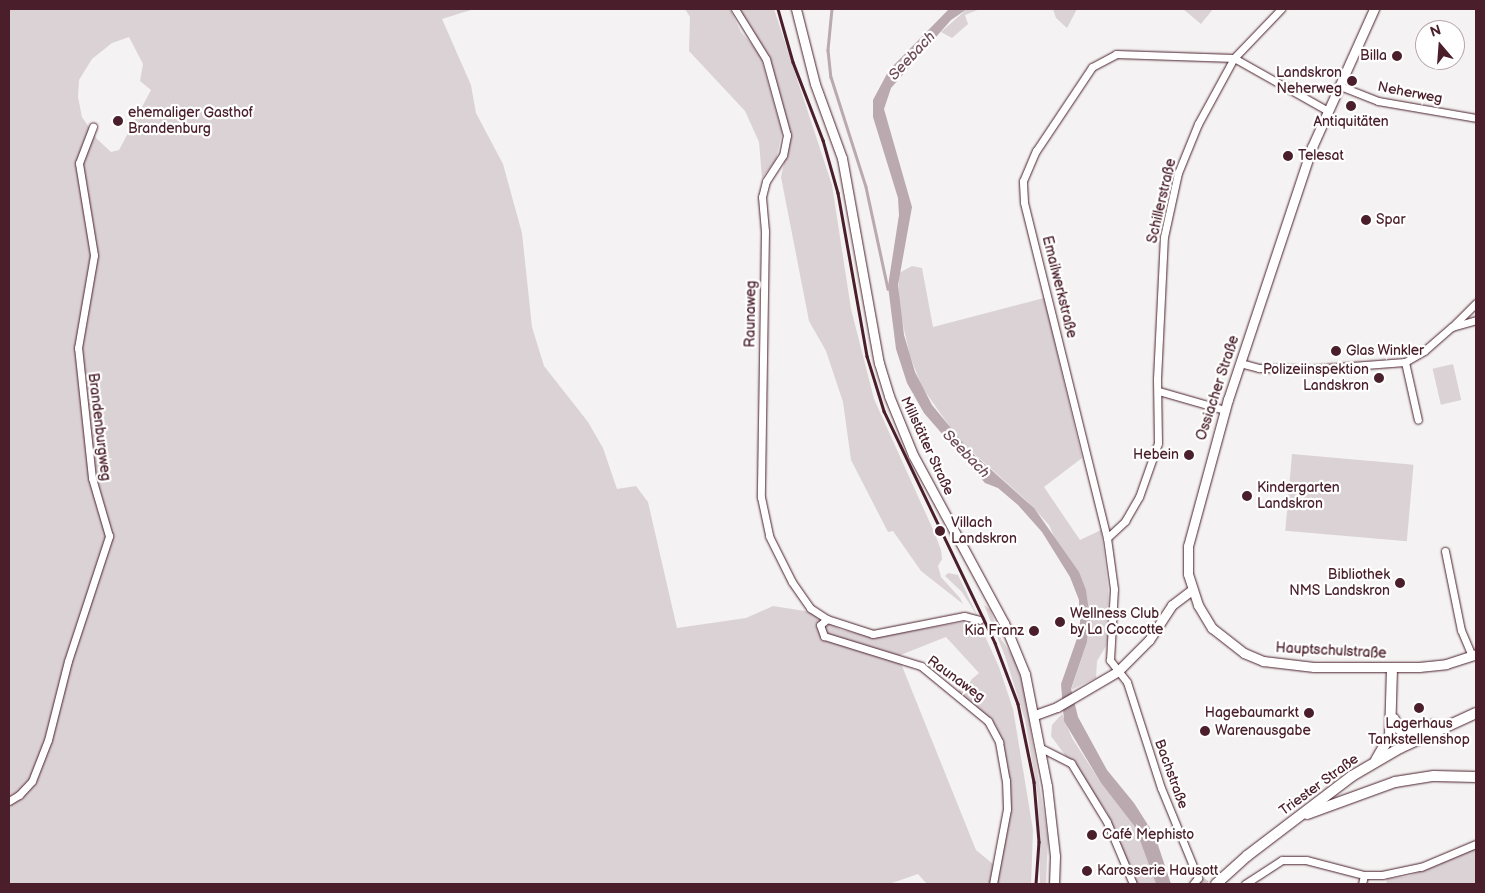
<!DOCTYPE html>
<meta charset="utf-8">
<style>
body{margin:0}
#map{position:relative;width:1485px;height:893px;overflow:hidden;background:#f4f2f2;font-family:"Balsamiq Sans",sans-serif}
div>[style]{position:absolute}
.green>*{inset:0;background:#dbd2d5;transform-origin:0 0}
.water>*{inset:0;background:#baa9ae}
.stream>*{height:2.5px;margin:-1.25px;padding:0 1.25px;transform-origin:1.25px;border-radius:1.25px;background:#baa9ae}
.minor-tunnel>*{height:7px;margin-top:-3.5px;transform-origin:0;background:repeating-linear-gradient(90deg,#d2c8ca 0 7px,transparent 0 10.5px)}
.roads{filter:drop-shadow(0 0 1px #4a1f2b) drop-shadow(0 0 1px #4a1f2b)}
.minor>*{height:7px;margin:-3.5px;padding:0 3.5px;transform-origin:3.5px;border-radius:3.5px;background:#fff}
.tertiary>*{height:9px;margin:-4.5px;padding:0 4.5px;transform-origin:4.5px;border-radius:4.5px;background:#fff}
.secondary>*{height:9px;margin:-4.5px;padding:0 4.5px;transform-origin:4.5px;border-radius:4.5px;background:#fff}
.primary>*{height:10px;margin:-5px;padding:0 5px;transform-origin:5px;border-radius:5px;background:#fff}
.rail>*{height:2.5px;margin:-1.25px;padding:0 1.25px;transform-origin:1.25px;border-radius:1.25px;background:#4a1f2b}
.dots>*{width:14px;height:14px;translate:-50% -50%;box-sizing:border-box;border:2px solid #fff;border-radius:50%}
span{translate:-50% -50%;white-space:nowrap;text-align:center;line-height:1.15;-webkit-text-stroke:4.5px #fff;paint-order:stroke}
.poi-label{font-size:14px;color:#4a1f2b}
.right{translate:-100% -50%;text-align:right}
.left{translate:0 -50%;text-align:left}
.street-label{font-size:14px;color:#4a1f2b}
.water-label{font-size:15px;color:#714f59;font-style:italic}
.frame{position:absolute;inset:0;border:10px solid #4a1f2b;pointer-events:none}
.north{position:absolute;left:1415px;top:20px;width:50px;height:50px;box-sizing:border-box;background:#fff;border:1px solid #b7a5aa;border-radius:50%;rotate:342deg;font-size:14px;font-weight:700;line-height:20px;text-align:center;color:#4a1f2b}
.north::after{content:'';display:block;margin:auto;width:18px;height:22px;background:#4a1f2b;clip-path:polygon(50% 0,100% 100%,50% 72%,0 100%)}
</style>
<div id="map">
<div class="green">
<i style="clip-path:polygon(evenodd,9px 9px,474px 9px,442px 19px,471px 85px,476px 113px,503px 164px,522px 233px,532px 327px,544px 366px,588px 422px,603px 448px,617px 489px,636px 486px,648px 502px,677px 628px,746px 618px,773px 606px,811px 612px,841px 630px,876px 637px,969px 621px,979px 623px,999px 667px,1013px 709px,1033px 830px,1031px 884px,927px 884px,918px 874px,889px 884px,9px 884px,9px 9px,129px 37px,143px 64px,140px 81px,151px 90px,119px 150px,111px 152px,97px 139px,82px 117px,78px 97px,79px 80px,92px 59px,112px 43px,129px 37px,9px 9px,946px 637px,979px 673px,958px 691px,996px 726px,1003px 752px,1010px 811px,999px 869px,976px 850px,898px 656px,946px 637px)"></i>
<i style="clip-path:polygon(685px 9px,730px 9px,741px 32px,760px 54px,782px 132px,776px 160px,762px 178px,759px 142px,745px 111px,689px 51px,690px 17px)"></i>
<i style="clip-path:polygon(737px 9px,774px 9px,832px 185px,851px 309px,874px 399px,935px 534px,941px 550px,942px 559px,938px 566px,941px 577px,960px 598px,963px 604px,921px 571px,893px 531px,888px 532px,851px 460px,843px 402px,826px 351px,809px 321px,781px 177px,789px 141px,788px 124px,771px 68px)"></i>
<i style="clip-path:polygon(967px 9px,980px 9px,965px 15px,968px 24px,952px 38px,941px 32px)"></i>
<i style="clip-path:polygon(1053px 9px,1077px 9px,1067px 28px,1056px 18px)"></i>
<i style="clip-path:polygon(1183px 9px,1213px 9px,1201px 24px)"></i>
<i style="clip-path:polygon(912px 266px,922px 268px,933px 327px,1044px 298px,1082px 458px,1044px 487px,1080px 540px,1101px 530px,1108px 587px,1109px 633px,1106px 646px,1097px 661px,1096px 678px,1071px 690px,1087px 642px,1090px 619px,1049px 525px,1027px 501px,959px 440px,922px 387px,910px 356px,898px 303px,899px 273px)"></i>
<i style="left:1453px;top:364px;width:37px;height:21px;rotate:77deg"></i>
<i style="left:1292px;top:454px;width:122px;height:77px;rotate:5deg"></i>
<i style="clip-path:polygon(948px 573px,958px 575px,978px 617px,962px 592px,945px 576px)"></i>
<i style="clip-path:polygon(984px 605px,990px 609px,1001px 639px,1016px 661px,1025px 694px,1048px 839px,1046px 884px,1040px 884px,1038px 797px,1025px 720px,1005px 656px)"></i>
<i style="clip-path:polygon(1062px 714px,1072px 738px,1101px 783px,1135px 827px,1156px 884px,1136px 884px,1106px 811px,1051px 736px,1052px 725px)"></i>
<i style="clip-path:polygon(1476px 848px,1476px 884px,1386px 884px,1387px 879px,1409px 876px)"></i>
</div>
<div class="water">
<i style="clip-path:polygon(949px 9px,967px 9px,951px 20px,891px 88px,884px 109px,912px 207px,898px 285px,904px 335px,915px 372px,932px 405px,969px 450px,1034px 508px,1079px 572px,1086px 590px,1090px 619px,1087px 642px,1071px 689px,1078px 717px,1107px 770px,1134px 803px,1155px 836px,1171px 884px,1156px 884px,1135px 827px,1101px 783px,1064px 721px,1061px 684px,1080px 630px,1079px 600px,1070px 577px,1042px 532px,1018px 505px,998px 488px,985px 483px,924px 413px,907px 383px,896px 349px,888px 286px,899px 215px,898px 198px,873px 117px,873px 100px,889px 70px)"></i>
</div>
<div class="stream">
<i style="left:832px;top:9px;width:41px;rotate:95.6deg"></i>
<i style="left:828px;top:50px;width:27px;rotate:84deg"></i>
<i style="left:831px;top:77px;width:115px;rotate:72.3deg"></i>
<i style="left:866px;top:187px;width:104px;rotate:77.8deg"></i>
</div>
<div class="minor-tunnel">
<i style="left:1201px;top:880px;width:7px;rotate:34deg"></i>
</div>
<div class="roads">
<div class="minor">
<i style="left:735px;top:9px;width:59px;rotate:58.2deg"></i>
<i style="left:766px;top:59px;width:79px;rotate:74.6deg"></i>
<i style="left:787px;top:135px;width:20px;rotate:101deg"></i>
<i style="left:783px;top:155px;width:31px;rotate:123deg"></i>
<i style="left:766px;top:181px;width:16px;rotate:104deg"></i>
<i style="left:762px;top:197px;width:34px;rotate:85deg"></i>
<i style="left:765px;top:231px;width:266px;rotate:90.9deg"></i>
<i style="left:761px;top:497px;width:40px;rotate:78deg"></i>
<i style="left:769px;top:536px;width:51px;rotate:63.4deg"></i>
<i style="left:792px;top:582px;width:32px;rotate:55deg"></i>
<i style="left:810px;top:608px;width:20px;rotate:33deg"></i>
<i style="left:827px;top:619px;width:48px;rotate:18.1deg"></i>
<i style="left:873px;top:634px;width:93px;rotate:-11.2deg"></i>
<i style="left:964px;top:616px;width:16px;rotate:14deg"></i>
<i style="left:1340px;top:86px;width:41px;rotate:21.5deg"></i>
<i style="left:1378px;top:101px;width:99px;rotate:9.8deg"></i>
<i style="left:1452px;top:327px;width:34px;rotate:-45deg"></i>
<i style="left:1405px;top:362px;width:59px;rotate:77.4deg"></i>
<i style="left:1240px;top:363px;width:20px;rotate:15deg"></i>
<i style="left:1259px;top:368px;width:53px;rotate:1.1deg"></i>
<i style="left:1312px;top:369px;width:93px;rotate:-4.3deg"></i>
<i style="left:1405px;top:362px;width:22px;rotate:-30deg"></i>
<i style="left:1424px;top:351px;width:37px;rotate:-41deg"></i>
<i style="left:1452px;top:327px;width:25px;rotate:-16deg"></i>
<i style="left:1159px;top:391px;width:69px;rotate:16.1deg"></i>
<i style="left:1107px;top:538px;width:25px;rotate:-43deg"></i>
<i style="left:1125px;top:521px;width:28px;rotate:-60deg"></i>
<i style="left:1139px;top:497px;width:57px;rotate:-70.6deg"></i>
<i style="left:1158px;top:443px;width:64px;rotate:-90.9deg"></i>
<i style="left:1157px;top:379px;width:142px;rotate:-87.2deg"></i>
<i style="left:1164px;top:237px;width:66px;rotate:-77.7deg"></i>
<i style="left:1178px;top:173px;width:53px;rotate:-67.8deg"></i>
<i style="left:1198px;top:124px;width:75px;rotate:-61.4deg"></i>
<i style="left:1234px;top:58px;width:68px;rotate:-46.2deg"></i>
<i style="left:1445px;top:551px;width:81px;rotate:78.6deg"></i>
<i style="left:1461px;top:630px;width:28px;rotate:67deg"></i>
<i style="left:827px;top:619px;width:9px;rotate:139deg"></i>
<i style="left:820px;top:625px;width:12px;rotate:70deg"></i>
<i style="left:824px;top:636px;width:102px;rotate:17.2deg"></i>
<i style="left:921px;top:666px;width:87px;rotate:39.4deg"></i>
<i style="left:988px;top:721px;width:24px;rotate:62deg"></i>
<i style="left:999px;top:742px;width:39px;rotate:80deg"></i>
<i style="left:1006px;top:780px;width:29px;rotate:88deg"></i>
<i style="left:1007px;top:809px;width:76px;rotate:100.6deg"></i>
<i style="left:1041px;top:748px;width:34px;rotate:27deg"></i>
<i style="left:1071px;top:763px;width:69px;rotate:58.6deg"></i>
<i style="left:1107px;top:822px;width:67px;rotate:67.2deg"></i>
<i style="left:9px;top:801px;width:12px;rotate:-31deg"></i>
<i style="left:19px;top:795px;width:19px;rotate:-47deg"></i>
<i style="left:32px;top:781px;width:44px;rotate:-68.7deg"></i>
<i style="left:48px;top:740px;width:81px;rotate:-75.8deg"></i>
<i style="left:68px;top:661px;width:132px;rotate:-71.8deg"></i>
<i style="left:109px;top:536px;width:60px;rotate:-106.3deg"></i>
<i style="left:92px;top:478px;width:131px;rotate:-96.1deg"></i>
<i style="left:78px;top:348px;width:94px;rotate:-80.2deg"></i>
<i style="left:94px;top:255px;width:93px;rotate:-99.3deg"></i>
<i style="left:79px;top:163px;width:39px;rotate:-69deg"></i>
<i style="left:1193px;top:884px;width:8px;rotate:-50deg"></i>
<i style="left:1198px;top:878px;width:97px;rotate:-112.3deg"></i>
<i style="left:1161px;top:788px;width:111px;rotate:-107.8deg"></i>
<i style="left:1127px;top:682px;width:28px;rotate:-128deg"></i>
<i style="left:1110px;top:660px;width:71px;rotate:-86.8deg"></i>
<i style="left:1114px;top:589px;width:51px;rotate:-97.8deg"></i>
<i style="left:1107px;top:538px;width:346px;rotate:-103.9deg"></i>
<i style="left:1024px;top:202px;width:21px;rotate:-93deg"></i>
<i style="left:1023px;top:181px;width:33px;rotate:-67deg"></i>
<i style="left:1036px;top:151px;width:101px;rotate:-56.3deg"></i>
<i style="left:1092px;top:67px;width:27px;rotate:-28deg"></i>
<i style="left:1116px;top:54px;width:118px;rotate:1.9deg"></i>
<i style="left:1234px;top:58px;width:108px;rotate:29.4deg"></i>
<i style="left:1245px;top:884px;width:44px;rotate:-33deg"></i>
<i style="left:1282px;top:860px;width:24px"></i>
<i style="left:1306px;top:860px;width:60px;rotate:14.5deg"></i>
<i style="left:1364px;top:875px;width:18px"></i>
<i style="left:1382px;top:875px;width:40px;rotate:-12deg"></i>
<i style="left:1421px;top:867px;width:60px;rotate:-22.7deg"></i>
<i style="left:1362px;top:884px;width:9px;rotate:-77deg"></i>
</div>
<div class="tertiary">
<i style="left:796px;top:9px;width:77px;rotate:75.8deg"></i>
<i style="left:815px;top:84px;width:79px;rotate:70deg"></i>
<i style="left:842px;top:158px;width:208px;rotate:79.8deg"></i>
<i style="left:879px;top:363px;width:34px;rotate:73deg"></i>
<i style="left:889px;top:396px;width:64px;rotate:67.9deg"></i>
<i style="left:913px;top:455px;width:191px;rotate:61.6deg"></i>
<i style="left:1004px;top:623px;width:55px;rotate:67.6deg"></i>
<i style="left:1025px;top:674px;width:114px;rotate:78.9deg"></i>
<i style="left:1047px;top:786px;width:70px;rotate:83.5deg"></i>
<i style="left:1055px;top:856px;width:28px;rotate:92deg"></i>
<i style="left:1035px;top:715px;width:23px;rotate:-20deg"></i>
<i style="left:1057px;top:707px;width:69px;rotate:-30.3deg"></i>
<i style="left:1117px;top:672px;width:45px;rotate:-45deg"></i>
<i style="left:1149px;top:640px;width:42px;rotate:-56.7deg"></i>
<i style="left:1172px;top:605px;width:25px;rotate:-37deg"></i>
</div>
<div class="secondary">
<i style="left:1374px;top:9px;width:151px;rotate:114.2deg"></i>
<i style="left:1312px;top:147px;width:266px;rotate:108.4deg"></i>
<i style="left:1228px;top:399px;width:152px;rotate:105.2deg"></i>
<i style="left:1188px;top:546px;width:28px;rotate:90deg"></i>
<i style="left:1188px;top:574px;width:33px;rotate:72deg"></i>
<i style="left:1198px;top:605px;width:27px;rotate:59deg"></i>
<i style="left:1212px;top:628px;width:41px;rotate:38deg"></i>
<i style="left:1244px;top:653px;width:21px;rotate:23deg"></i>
<i style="left:1263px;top:661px;width:51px;rotate:6.7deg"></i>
<i style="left:1314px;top:667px;width:105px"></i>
<i style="left:1419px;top:667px;width:27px;rotate:-6deg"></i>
<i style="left:1446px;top:664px;width:32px;rotate:-18deg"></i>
</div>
<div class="primary">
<i style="left:1394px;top:719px;width:10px;rotate:66deg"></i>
<i style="left:1398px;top:728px;width:10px;rotate:37deg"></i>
<i style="left:1406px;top:734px;width:28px;rotate:-19deg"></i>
<i style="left:1376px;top:760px;width:28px;rotate:-60deg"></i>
<i style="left:1390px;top:736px;width:68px;rotate:-88.3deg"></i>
<i style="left:1307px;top:814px;width:94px;rotate:-20deg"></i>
<i style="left:1395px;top:782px;width:39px;rotate:-9deg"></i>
<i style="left:1434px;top:776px;width:42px;rotate:1.4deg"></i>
<i style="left:1216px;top:884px;width:42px;rotate:-42.1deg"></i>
<i style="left:1247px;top:856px;width:132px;rotate:-37.3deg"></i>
<i style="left:1352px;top:776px;width:56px;rotate:-30.3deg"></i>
<i style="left:1400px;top:748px;width:84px;rotate:-24.7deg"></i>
</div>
</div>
<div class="rail">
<i style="left:778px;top:9px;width:55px;rotate:74.2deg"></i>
<i style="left:793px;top:62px;width:84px;rotate:69deg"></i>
<i style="left:823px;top:140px;width:55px;rotate:74.2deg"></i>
<i style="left:838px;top:193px;width:166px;rotate:79.9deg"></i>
<i style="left:867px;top:356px;width:58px;rotate:72.8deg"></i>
<i style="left:884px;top:411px;width:257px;rotate:64.4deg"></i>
<i style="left:995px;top:643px;width:65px;rotate:69.3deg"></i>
<i style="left:1018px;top:704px;width:80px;rotate:78.4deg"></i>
<i style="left:1034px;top:782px;width:60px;rotate:85.2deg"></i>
<i style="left:1039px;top:842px;width:42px;rotate:94.1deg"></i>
</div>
<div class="dots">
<i style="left:1397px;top:56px;background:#4a1f2b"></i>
<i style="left:1352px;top:81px;background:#4a1f2b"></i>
<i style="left:1351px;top:106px;background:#4a1f2b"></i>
<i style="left:118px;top:121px;background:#4a1f2b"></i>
<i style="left:1288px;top:156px;background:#4a1f2b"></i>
<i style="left:1366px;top:220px;background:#4a1f2b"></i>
<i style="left:1336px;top:351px;background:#4a1f2b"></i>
<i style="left:1379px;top:378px;background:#4a1f2b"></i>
<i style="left:1189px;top:455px;background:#4a1f2b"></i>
<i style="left:1247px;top:496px;background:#4a1f2b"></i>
<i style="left:940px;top:531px;background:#4a1f2b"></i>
<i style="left:1400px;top:583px;background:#4a1f2b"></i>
<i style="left:1060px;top:622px;background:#4a1f2b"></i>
<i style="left:1034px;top:631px;background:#4a1f2b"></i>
<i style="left:1419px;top:708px;background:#4a1f2b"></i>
<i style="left:1309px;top:713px;background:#4a1f2b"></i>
<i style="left:1205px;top:731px;background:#4a1f2b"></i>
<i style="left:1092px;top:835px;background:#4a1f2b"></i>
<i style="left:1087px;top:871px;background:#4a1f2b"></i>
</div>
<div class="poi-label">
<span class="right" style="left:1387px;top:56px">Billa</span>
<span class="right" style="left:1342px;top:81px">Landskron<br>Neherweg</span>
<span class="left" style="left:128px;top:121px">ehemaliger Gasthof<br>Brandenburg</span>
<span style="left:1351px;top:122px">Antiquitäten</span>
<span class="left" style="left:1298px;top:156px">Telesat</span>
<span class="left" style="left:1376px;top:220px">Spar</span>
<span class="left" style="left:1346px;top:351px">Glas Winkler</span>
<span class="right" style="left:1369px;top:378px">Polizeiinspektion<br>Landskron</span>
<span class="right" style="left:1179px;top:455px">Hebein</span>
<span class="left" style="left:1257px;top:496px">Kindergarten<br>Landskron</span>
<span class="left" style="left:951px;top:531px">Villach<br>Landskron</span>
<span class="right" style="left:1390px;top:583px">Bibliothek<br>NMS Landskron</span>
<span class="left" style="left:1070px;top:622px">Wellness Club<br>by La Coccotte</span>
<span class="right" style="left:1024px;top:631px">Kia Franz</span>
<span class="right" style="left:1299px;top:713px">Hagebaumarkt</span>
<span style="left:1419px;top:732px">Lagerhaus<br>Tankstellenshop</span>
<span class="left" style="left:1215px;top:731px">Warenausgabe</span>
<span class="left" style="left:1102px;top:835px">Café Mephisto</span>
<span class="left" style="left:1097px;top:871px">Karosserie Hausott</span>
</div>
<div class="street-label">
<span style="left:1410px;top:93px;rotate:11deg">Neherweg</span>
<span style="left:1162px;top:201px;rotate:-77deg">Schillerstraße</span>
<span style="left:1059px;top:287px;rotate:76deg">Emailwerkstraße</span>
<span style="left:751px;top:314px;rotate:-89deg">Raunaweg</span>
<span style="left:1218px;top:388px;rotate:-72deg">Ossiacher Straße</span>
<span style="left:99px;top:427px;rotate:83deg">Brandenburgweg</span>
<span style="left:927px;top:446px;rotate:65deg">Millstätter Straße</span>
<span style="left:1331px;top:651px;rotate:3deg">Hauptschulstraße</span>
<span style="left:956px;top:679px;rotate:36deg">Raunaweg</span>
<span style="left:1171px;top:774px;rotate:70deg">Bachstraße</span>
<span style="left:1319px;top:785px;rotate:-36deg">Triester Straße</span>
</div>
<div class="water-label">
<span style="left:912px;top:56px;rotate:-47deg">Seebach</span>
<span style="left:966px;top:454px;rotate:46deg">Seebach</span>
</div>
<div class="frame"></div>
<div class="north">N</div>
</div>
